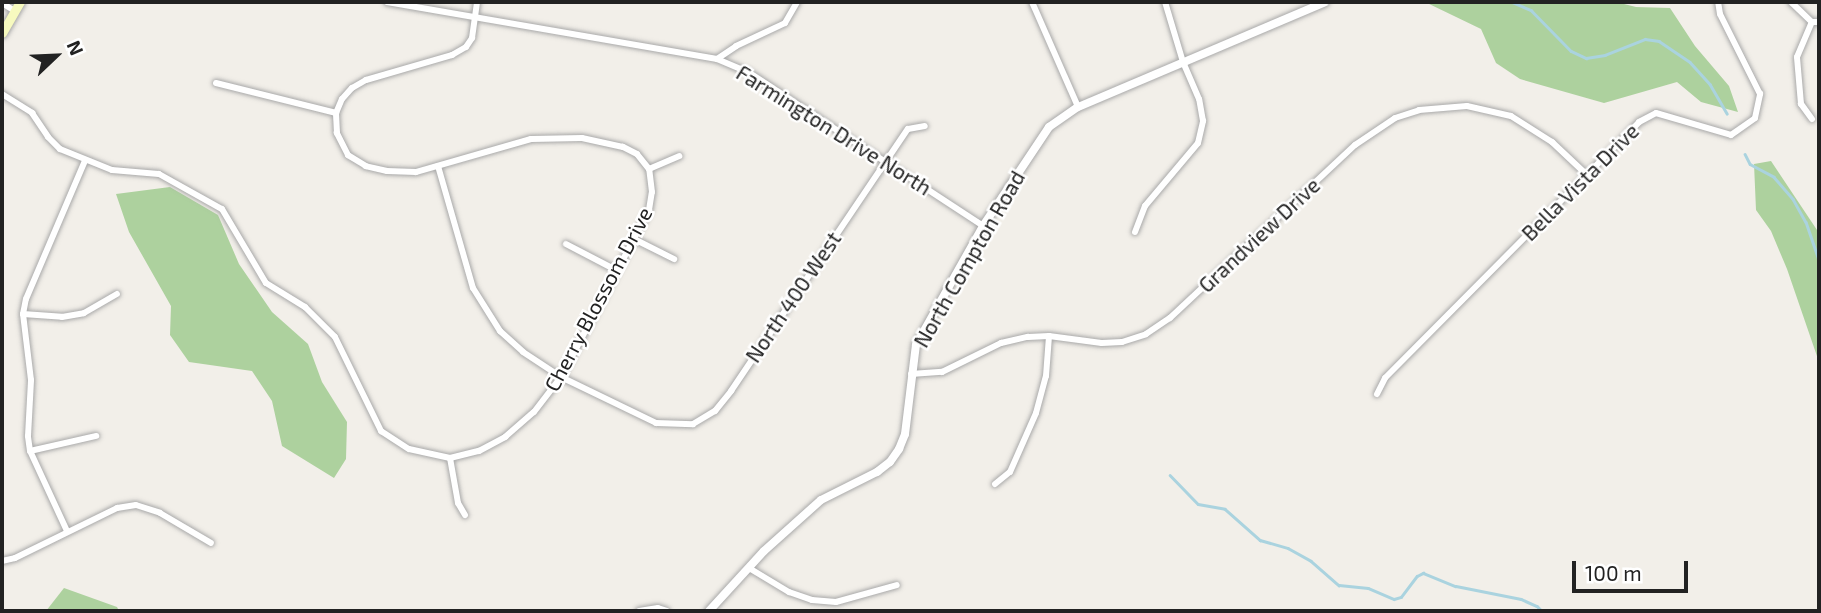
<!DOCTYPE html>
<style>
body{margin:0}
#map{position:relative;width:1821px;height:613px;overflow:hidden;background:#f2efe9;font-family:"Exo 2",sans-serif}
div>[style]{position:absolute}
.forest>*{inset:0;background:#add19e}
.stream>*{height:2.5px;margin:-1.25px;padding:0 1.25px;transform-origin:1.25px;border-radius:1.25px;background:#aad3df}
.roads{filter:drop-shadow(0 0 2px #a9a9a9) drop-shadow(0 0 2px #a9a9a9)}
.minor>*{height:6px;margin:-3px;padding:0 3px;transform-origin:3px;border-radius:3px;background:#fff}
.tertiary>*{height:8px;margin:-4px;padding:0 4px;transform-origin:4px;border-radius:4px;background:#fff}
.secondary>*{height:9px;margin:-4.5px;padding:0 4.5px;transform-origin:4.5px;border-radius:4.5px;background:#f7fabf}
span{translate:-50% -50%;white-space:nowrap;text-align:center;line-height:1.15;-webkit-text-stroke:5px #fff;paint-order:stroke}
.street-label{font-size:21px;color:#222}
.frame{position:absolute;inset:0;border:4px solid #222;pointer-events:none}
.north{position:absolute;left:21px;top:21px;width:70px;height:70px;-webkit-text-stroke:5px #fff;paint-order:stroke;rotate:67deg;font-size:19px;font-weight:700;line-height:28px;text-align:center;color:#222}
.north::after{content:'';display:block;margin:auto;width:24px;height:32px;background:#222;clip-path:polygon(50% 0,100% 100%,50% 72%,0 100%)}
.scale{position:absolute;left:1572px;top:561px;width:116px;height:32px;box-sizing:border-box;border:4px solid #222;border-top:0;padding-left:9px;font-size:21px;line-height:24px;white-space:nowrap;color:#222;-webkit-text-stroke:5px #fff;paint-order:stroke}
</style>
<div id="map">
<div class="forest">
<i style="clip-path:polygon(1425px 2px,1616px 2px,1636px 7px,1670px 8px,1695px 46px,1729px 86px,1738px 112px,1701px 102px,1677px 82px,1604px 103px,1520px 79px,1496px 63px,1481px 29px)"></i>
<i style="clip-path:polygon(1771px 161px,1819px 233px,1819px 362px,1787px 269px,1771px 231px,1756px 210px,1754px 164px)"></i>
<i style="clip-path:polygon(170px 187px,218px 215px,239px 264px,272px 312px,308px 344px,322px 382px,347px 422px,346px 459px,334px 478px,282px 446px,272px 401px,252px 371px,189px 362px,170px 335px,171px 306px,129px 232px,116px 194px)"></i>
<i style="clip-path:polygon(64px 588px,117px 607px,119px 611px,46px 611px)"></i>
</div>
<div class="stream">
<i style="left:1512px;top:2px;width:21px;rotate:23deg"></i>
<i style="left:1531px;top:10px;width:57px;rotate:45.7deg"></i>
<i style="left:1571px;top:51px;width:17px;rotate:25deg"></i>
<i style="left:1586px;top:58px;width:19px;rotate:-9deg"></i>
<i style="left:1605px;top:55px;width:43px;rotate:-21.8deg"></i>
<i style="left:1645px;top:39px;width:14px;rotate:8deg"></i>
<i style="left:1659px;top:41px;width:37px;rotate:34deg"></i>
<i style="left:1690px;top:62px;width:30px;rotate:48deg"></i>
<i style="left:1710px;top:84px;width:34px;rotate:60deg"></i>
<i style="left:1745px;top:154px;width:11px;rotate:63deg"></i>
<i style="left:1750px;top:164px;width:27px;rotate:28deg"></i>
<i style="left:1774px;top:177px;width:29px;rotate:49deg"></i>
<i style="left:1793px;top:199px;width:26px;rotate:61deg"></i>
<i style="left:1806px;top:222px;width:40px;rotate:71.1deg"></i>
<i style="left:1170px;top:475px;width:40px;rotate:46deg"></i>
<i style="left:1198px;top:504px;width:27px;rotate:10deg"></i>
<i style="left:1225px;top:509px;width:47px;rotate:41.5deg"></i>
<i style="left:1260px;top:540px;width:29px;rotate:16deg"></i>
<i style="left:1288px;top:548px;width:26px;rotate:29deg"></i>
<i style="left:1311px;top:561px;width:37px;rotate:41deg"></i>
<i style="left:1339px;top:585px;width:29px;rotate:6deg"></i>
<i style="left:1368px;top:588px;width:28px;rotate:23deg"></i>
<i style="left:1394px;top:599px;width:7px;rotate:-16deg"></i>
<i style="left:1401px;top:597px;width:26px;rotate:-53deg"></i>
<i style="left:1417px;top:576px;width:7px;rotate:-27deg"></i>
<i style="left:1423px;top:573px;width:35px;rotate:22deg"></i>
<i style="left:1456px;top:586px;width:66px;rotate:11.3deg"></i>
<i style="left:1521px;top:599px;width:17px;rotate:24deg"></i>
<i style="left:1537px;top:606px;width:7px;rotate:45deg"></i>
</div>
<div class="roads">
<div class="minor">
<i style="left:387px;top:2px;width:335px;rotate:9.8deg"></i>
<i style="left:717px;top:59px;width:34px;rotate:23deg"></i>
<i style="left:748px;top:72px;width:281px;rotate:33.2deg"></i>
<i style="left:1032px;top:2px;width:115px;rotate:66.3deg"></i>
<i style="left:1791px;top:2px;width:29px;rotate:44deg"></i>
<i style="left:1812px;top:22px;width:7px"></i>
<i style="left:2px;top:3px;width:15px;rotate:32deg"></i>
<i style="left:717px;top:59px;width:23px;rotate:-34deg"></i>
<i style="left:736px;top:46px;width:54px;rotate:-25.1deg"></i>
<i style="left:785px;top:23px;width:24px;rotate:-60deg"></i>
<i style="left:216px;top:83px;width:124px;rotate:14deg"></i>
<i style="left:2px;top:94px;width:36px;rotate:32deg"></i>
<i style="left:32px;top:113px;width:29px;rotate:56deg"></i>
<i style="left:48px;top:137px;width:17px;rotate:45deg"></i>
<i style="left:60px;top:149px;width:56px;rotate:22deg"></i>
<i style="left:112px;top:170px;width:47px;rotate:4.9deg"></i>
<i style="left:159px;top:174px;width:72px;rotate:29.1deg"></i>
<i style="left:222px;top:209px;width:86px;rotate:59.3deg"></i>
<i style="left:266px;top:283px;width:46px;rotate:31.6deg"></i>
<i style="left:305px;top:307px;width:42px;rotate:45deg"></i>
<i style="left:335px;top:337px;width:105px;rotate:63.9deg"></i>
<i style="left:381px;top:431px;width:33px;rotate:33deg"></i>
<i style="left:409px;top:449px;width:42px;rotate:12.4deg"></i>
<i style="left:450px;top:458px;width:30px;rotate:-14deg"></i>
<i style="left:479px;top:451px;width:30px;rotate:-28deg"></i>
<i style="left:505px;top:437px;width:38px;rotate:-41deg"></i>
<i style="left:534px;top:412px;width:44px;rotate:-52.4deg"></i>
<i style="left:561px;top:377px;width:189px;rotate:-62.2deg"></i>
<i style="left:649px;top:210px;width:18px;rotate:-81deg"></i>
<i style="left:652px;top:192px;width:23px;rotate:-97deg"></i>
<i style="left:649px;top:169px;width:19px;rotate:-129deg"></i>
<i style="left:637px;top:154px;width:16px;rotate:-153deg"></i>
<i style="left:623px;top:147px;width:42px;rotate:-167.6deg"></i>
<i style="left:582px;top:138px;width:51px;rotate:178.9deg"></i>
<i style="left:531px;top:139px;width:120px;rotate:164deg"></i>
<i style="left:416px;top:172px;width:29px;rotate:-178deg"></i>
<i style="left:387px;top:171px;width:22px;rotate:-167deg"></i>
<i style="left:366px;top:166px;width:21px;rotate:-149deg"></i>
<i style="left:348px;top:155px;width:25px;rotate:-117deg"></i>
<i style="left:337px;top:133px;width:20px;rotate:-93deg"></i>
<i style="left:336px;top:113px;width:15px;rotate:-67deg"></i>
<i style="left:342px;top:99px;width:15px;rotate:-48deg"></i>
<i style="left:352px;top:88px;width:16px;rotate:-30deg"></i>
<i style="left:366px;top:80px;width:90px;rotate:-16.2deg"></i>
<i style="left:452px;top:55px;width:16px;rotate:-30deg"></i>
<i style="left:466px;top:47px;width:11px;rotate:-56deg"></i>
<i style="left:472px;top:38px;width:36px;rotate:-82deg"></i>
<i style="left:1812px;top:119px;width:19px;rotate:-126deg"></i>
<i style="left:1801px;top:104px;width:47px;rotate:-94.9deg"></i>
<i style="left:1797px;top:57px;width:38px;rotate:-67deg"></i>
<i style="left:438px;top:166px;width:127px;rotate:74deg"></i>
<i style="left:473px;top:288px;width:51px;rotate:57.9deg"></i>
<i style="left:500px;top:331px;width:31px;rotate:42deg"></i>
<i style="left:523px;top:352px;width:45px;rotate:33.3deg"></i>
<i style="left:561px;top:377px;width:106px;rotate:25.8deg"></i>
<i style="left:656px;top:423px;width:37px;rotate:2deg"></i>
<i style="left:693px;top:424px;width:26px;rotate:-31deg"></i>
<i style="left:715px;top:411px;width:26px;rotate:-51deg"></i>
<i style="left:731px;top:391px;width:316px;rotate:-56deg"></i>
<i style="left:908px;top:129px;width:17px;rotate:-10deg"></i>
<i style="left:649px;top:169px;width:33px;rotate:-23deg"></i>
<i style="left:1135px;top:232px;width:28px;rotate:-69deg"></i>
<i style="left:1145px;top:206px;width:82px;rotate:-49.9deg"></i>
<i style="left:1198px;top:143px;width:23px;rotate:-77deg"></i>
<i style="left:1203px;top:121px;width:22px;rotate:-100deg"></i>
<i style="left:1199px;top:99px;width:40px;rotate:-113.4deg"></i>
<i style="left:1183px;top:62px;width:63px;rotate:-106.7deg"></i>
<i style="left:634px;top:239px;width:45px;rotate:26.6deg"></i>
<i style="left:566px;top:244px;width:56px;rotate:27.5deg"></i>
<i style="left:23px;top:314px;width:39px;rotate:4deg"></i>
<i style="left:62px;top:317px;width:22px;rotate:-10deg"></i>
<i style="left:84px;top:313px;width:38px;rotate:-30deg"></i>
<i style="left:911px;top:374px;width:31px;rotate:-4deg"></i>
<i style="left:942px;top:372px;width:66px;rotate:-26.2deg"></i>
<i style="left:1001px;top:343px;width:28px;rotate:-13deg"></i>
<i style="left:1028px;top:337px;width:21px;rotate:-3deg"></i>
<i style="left:1049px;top:336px;width:53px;rotate:7.5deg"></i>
<i style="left:1102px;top:343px;width:20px;rotate:-3deg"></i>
<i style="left:1122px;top:342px;width:25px;rotate:-18deg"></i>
<i style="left:1146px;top:334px;width:29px;rotate:-34deg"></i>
<i style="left:1170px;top:318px;width:253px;rotate:-43.1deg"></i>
<i style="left:1355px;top:145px;width:48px;rotate:-34deg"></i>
<i style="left:1395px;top:118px;width:25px;rotate:-18deg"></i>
<i style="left:1419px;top:110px;width:48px;rotate:-4.8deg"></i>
<i style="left:1467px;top:106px;width:45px;rotate:12.8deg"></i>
<i style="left:1511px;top:116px;width:49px;rotate:32.4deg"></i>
<i style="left:1552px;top:142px;width:47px;rotate:43.3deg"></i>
<i style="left:1377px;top:394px;width:18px;rotate:-63deg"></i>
<i style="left:1385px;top:378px;width:361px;rotate:-45.2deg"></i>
<i style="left:1639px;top:122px;width:19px;rotate:-28deg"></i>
<i style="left:1656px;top:113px;width:78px;rotate:16.3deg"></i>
<i style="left:1731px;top:135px;width:29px;rotate:-35deg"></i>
<i style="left:1755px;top:118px;width:25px;rotate:-78deg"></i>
<i style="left:1760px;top:94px;width:89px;rotate:-116.6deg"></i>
<i style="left:1720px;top:14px;width:12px;rotate:-99deg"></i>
<i style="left:30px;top:451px;width:68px;rotate:-12.8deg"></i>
<i style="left:450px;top:458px;width:46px;rotate:79.9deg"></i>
<i style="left:458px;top:503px;width:14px;rotate:60deg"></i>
<i style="left:995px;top:484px;width:19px;rotate:-39deg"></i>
<i style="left:1010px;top:472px;width:64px;rotate:-66.2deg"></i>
<i style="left:1036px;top:413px;width:38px;rotate:-75deg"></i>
<i style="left:1046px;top:376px;width:40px;rotate:-85.7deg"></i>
<i style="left:67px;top:531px;width:88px;rotate:-114.8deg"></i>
<i style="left:30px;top:451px;width:15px;rotate:-98deg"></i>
<i style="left:28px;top:436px;width:56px;rotate:-86.9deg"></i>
<i style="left:31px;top:380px;width:66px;rotate:-96.9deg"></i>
<i style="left:23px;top:314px;width:15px;rotate:-79deg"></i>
<i style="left:26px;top:299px;width:150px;rotate:-66.9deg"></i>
<i style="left:2px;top:561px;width:13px;rotate:-13deg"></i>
<i style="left:15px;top:558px;width:114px;rotate:-26.1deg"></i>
<i style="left:117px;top:508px;width:19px;rotate:-9deg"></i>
<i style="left:136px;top:505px;width:25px;rotate:18deg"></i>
<i style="left:160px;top:513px;width:59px;rotate:30.5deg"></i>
<i style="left:749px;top:568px;width:47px;rotate:31deg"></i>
<i style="left:789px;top:592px;width:24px;rotate:19deg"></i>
<i style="left:812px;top:600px;width:24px;rotate:5deg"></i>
<i style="left:836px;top:602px;width:63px;rotate:-15.6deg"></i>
<i style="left:639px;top:611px;width:19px;rotate:-9deg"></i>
<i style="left:658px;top:608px;width:9px;rotate:18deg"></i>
</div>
<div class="tertiary">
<i style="left:709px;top:611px;width:81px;rotate:-47.5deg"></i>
<i style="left:764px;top:551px;width:76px;rotate:-41.8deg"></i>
<i style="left:821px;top:500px;width:63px;rotate:-26.6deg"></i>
<i style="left:877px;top:472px;width:16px;rotate:-38deg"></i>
<i style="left:890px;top:462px;width:16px;rotate:-55deg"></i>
<i style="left:899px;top:449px;width:16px;rotate:-68deg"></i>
<i style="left:905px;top:434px;width:90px;rotate:-83deg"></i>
<i style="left:916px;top:345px;width:137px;rotate:-60.6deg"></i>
<i style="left:983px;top:226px;width:119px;rotate:-56.3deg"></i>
<i style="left:1049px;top:127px;width:35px;rotate:-35deg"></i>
<i style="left:1078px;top:107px;width:268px;rotate:-23deg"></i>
</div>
<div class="secondary">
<i style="left:2px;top:33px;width:36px;rotate:-60deg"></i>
</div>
</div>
<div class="street-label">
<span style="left:834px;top:130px;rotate:32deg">Farmington Drive North</span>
<span style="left:1580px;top:182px;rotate:-45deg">Bella Vista Drive</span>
<span style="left:1259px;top:235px;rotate:-43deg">Grandview Drive</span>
<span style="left:969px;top:259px;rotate:-60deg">North Compton Road</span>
<span style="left:793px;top:297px;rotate:-56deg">North 400 West</span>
<span style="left:598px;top:299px;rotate:-62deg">Cherry Blossom Drive</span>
</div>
<div class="frame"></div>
<div class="north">N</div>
<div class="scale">100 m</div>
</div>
